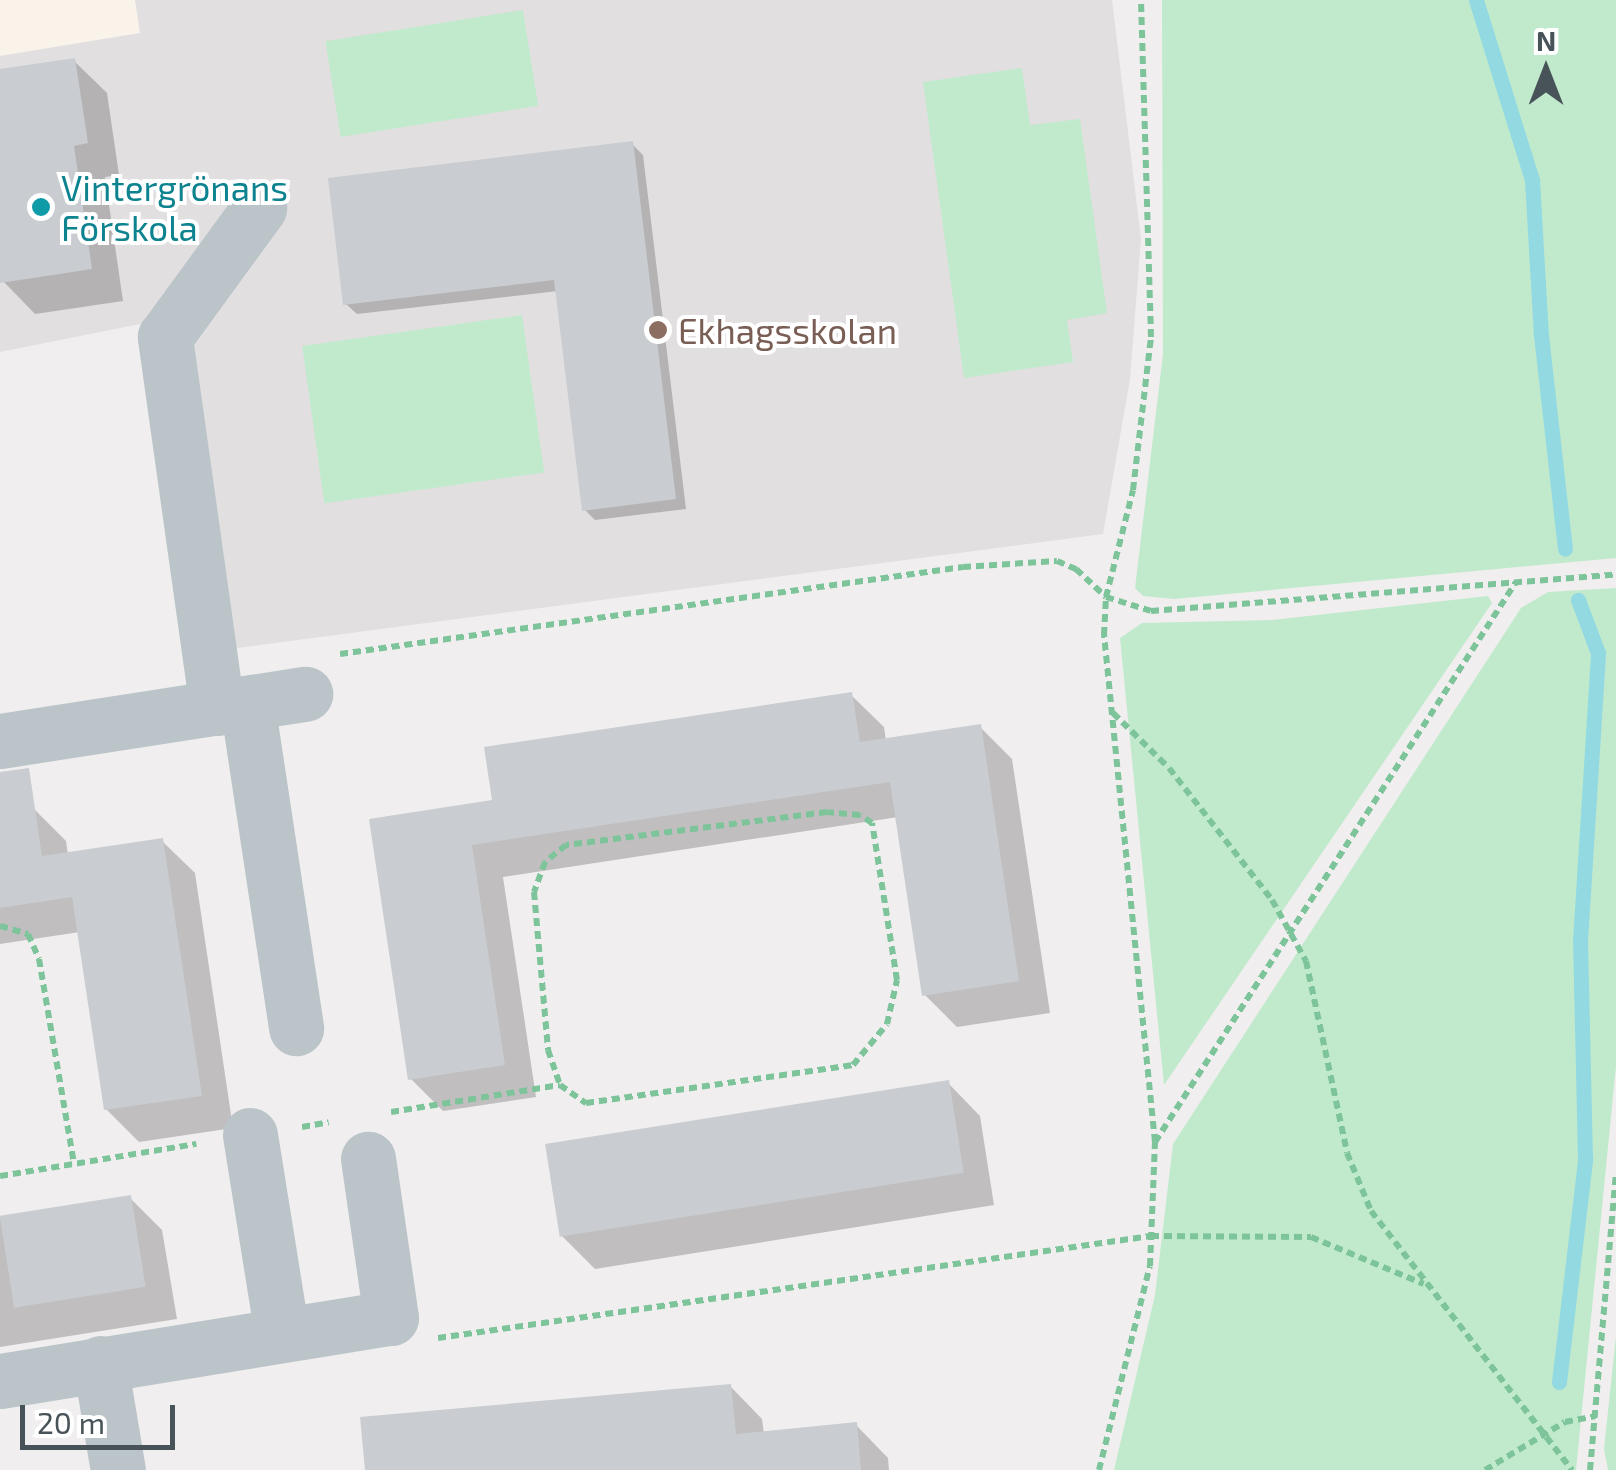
<!DOCTYPE html>
<meta charset="utf-8">
<style>
body{margin:0}
#map{position:relative;width:1616px;height:1470px;overflow:hidden;background:#f0eeee;font-family:"Exo 2",sans-serif}
div>[style]{position:absolute}
.commercial>*{inset:0;background:#faf3e9}
.education>*{inset:0;background:#e1dfe0}
.green>*{inset:0;background:#c1eacd;transform-origin:0 0}
.shadow>*{inset:0;background:#0003}
.stream>*{height:15px;margin:-7.5px;padding:0 7.5px;transform-origin:7.5px;border-radius:7.5px;background:#93d9e2}
.building>*{inset:0;background:#c9ccd0;transform-origin:0 0}
.path>*{height:6px;margin-top:-3px;transform-origin:0;background:repeating-linear-gradient(90deg,#7dc49a 0 8px,transparent 0 13px)}
.minor>*{height:55px;margin:-27.5px;padding:0 27.5px;transform-origin:27.5px;border-radius:27.5px;background:#bbc4c9}
.dots>*{width:28px;height:28px;translate:-50% -50%;box-sizing:border-box;border:5px solid #fff;border-radius:50%}
span{translate:-50% -50%;white-space:nowrap;text-align:center;line-height:1.15;-webkit-text-stroke:8px #fff;paint-order:stroke}
.culture-label{font-size:35px;color:#0d838f}
.left{translate:0 -50%;text-align:left}
.education-label{font-size:35px;color:#785e54}
.north{position:absolute;left:1496px;top:20px;width:100px;height:100px;-webkit-text-stroke:8px #fff;paint-order:stroke;rotate:0deg;font-size:28px;font-weight:700;line-height:40px;text-align:center;color:#485359}
.north::after{content:'';display:block;margin:auto;width:35px;height:45px;background:#485359;clip-path:polygon(50% 0,100% 100%,50% 72%,0 100%)}
.scale{position:absolute;left:20px;top:1405px;width:155px;height:45px;box-sizing:border-box;border:5px solid #485359;border-top:0;padding-left:12px;font-size:30px;line-height:35px;white-space:nowrap;color:#485359;-webkit-text-stroke:8px #fff;paint-order:stroke}
</style>
<div id="map">
<div class="commercial">
<i style="clip-path:polygon(0 0,135px 0,140px 33px,0 56px)"></i>
</div>
<div class="education">
<i style="clip-path:polygon(135px 0,1112px 0,1141px 239px,1130px 379px,1103px 534px,229px 649px,155px 321px,0 352px,0 56px,140px 33px)"></i>
</div>
<div class="green">
<i style="clip-path:polygon(1162px 0,1616px 0,1616px 558px,1174px 599px,1143px 596px,1135px 588px,1163px 354px)"></i>
<i style="left:523px;top:10px;width:97px;height:200px;rotate:81deg"></i>
<i style="clip-path:polygon(1022px 68px,1030px 125px,1080px 119px,1107px 313px,1067px 320px,1073px 362px,964px 378px,923px 82px)"></i>
<i style="left:522px;top:315px;width:159px;height:222px;rotate:82deg"></i>
<i style="clip-path:polygon(1616px 588px,1616px 1066px,1576px 1470px,1114px 1470px,1155px 1295px,1173px 1144px,1521px 608px,1548px 592px)"></i>
<i style="clip-path:polygon(1488px 596px,1492px 603px,1164px 1085px,1120px 638px,1142px 623px,1272px 620px)"></i>
<i style="clip-path:polygon(1616px 1336px,1616px 1470px,1608px 1470px,1604px 1449px)"></i>
</div>
<div class="shadow">
<i style="clip-path:polygon(74px 61px,107px 93px,119px 175px,105px 177px,123px 301px,35px 314px,3px 281px,0 262px,0 72px)"></i>
<i style="clip-path:polygon(632px 144px,643px 155px,686px 509px,595px 520px,584px 509px,558px 291px,357px 314px,346px 304px)"></i>
<i style="clip-path:polygon(851px 695px,884px 727px,886px 741px,980px 727px,1012px 759px,1050px 1013px,957px 1027px,924px 994px,898px 817px,503px 877px,536px 1097px,443px 1111px,410px 1078px,372px 821px,495px 803px)"></i>
<i style="clip-path:polygon(34px 809px,66px 841px,68px 855px,162px 841px,195px 873px,233px 1128px,139px 1142px,106px 1109px,80px 932px,0 944px,0 814px)"></i>
<i style="clip-path:polygon(948px 1083px,980px 1116px,994px 1205px,595px 1269px,562px 1236px)"></i>
<i style="clip-path:polygon(130px 1198px,162px 1230px,177px 1319px,0 1347px,0 1219px)"></i>
<i style="clip-path:polygon(730px 1386px,762px 1419px,764px 1434px,856px 1425px,888px 1458px,889px 1470px,367px 1470px)"></i>
</div>
<div class="stream">
<i style="left:1476px;top:0;width:189px;rotate:72.7deg"></i>
<i style="left:1532px;top:180px;width:155px;rotate:86.7deg"></i>
<i style="left:1541px;top:335px;width:215px;rotate:83.6deg"></i>
<i style="left:1559px;top:1382px;width:225px;rotate:-83.3deg"></i>
<i style="left:1585px;top:1159px;width:218px;rotate:-91.3deg"></i>
<i style="left:1580px;top:941px;width:289px;rotate:-86.4deg"></i>
<i style="left:1598px;top:653px;width:57px;rotate:-110.7deg"></i>
</div>
<div class="building">
<i style="clip-path:polygon(75px 58px,88px 143px,74px 146px,92px 269px,0 283px,0 69px)"></i>
<i style="clip-path:polygon(633px 141px,676px 499px,582px 511px,554px 280px,343px 305px,328px 178px)"></i>
<i style="clip-path:polygon(852px 692px,860px 742px,981px 724px,1019px 981px,922px 996px,890px 782px,472px 845px,505px 1065px,408px 1080px,369px 819px,492px 800px,484px 747px)"></i>
<i style="clip-path:polygon(29px 768px,42px 856px,163px 838px,202px 1096px,104px 1110px,72px 897px,0 908px,0 772px)"></i>
<i style="left:949px;top:1080px;width:94px;height:409px;rotate:81deg"></i>
<i style="left:131px;top:1195px;width:93px;height:133px;rotate:81deg"></i>
<i style="clip-path:polygon(731px 1384px,736px 1434px,857px 1422px,861px 1470px,365px 1470px,360px 1417px)"></i>
</div>
<div class="path">
<i style="left:340px;top:654px;width:629px;rotate:-7.95deg"></i>
<i style="left:963px;top:567px;width:94px;rotate:-3.7deg"></i>
<i style="left:1057px;top:561px;width:21px;rotate:23deg"></i>
<i style="left:1076px;top:569px;width:41px;rotate:43deg"></i>
<i style="left:1106px;top:597px;width:47px;rotate:17.3deg"></i>
<i style="left:1151px;top:611px;width:466px;rotate:-4.5deg"></i>
<i style="left:1113px;top:713px;width:78px;rotate:44.5deg"></i>
<i style="left:1169px;top:768px;width:167px;rotate:52deg"></i>
<i style="left:1272px;top:900px;width:70px;rotate:60.9deg"></i>
<i style="left:1306px;top:961px;width:196px;rotate:77.9deg"></i>
<i style="left:1347px;top:1153px;width:63px;rotate:67.5deg"></i>
<i style="left:1371px;top:1211px;width:328px;rotate:52.2deg"></i>
<i style="left:0;top:926px;width:29px;rotate:16deg"></i>
<i style="left:28px;top:934px;width:27px;rotate:66deg"></i>
<i style="left:39px;top:959px;width:208px;rotate:80.3deg"></i>
<i style="left:391px;top:1112px;width:171px;rotate:-9.1deg"></i>
<i style="left:560px;top:1085px;width:32px;rotate:35deg"></i>
<i style="left:586px;top:1103px;width:270px;rotate:-8.1deg"></i>
<i style="left:853px;top:1065px;width:53px;rotate:-50.3deg"></i>
<i style="left:887px;top:1024px;width:45px;rotate:-77.2deg"></i>
<i style="left:897px;top:980px;width:159px;rotate:-99deg"></i>
<i style="left:872px;top:823px;width:14px;rotate:-146deg"></i>
<i style="left:860px;top:815px;width:33px;rotate:-175deg"></i>
<i style="left:827px;top:812px;width:263px;rotate:172.8deg"></i>
<i style="left:566px;top:845px;width:27px;rotate:141deg"></i>
<i style="left:545px;top:862px;width:32px;rotate:110deg"></i>
<i style="left:534px;top:892px;width:159px;rotate:84.9deg"></i>
<i style="left:548px;top:1050px;width:37px;rotate:71deg"></i>
<i style="left:302px;top:1127px;width:27px;rotate:-10deg"></i>
<i style="left:1155px;top:1142px;width:666px;rotate:-57.19deg"></i>
<i style="left:0;top:1176px;width:199px;rotate:-9.3deg"></i>
<i style="left:438px;top:1338px;width:720px;rotate:-8.14deg"></i>
<i style="left:1151px;top:1236px;width:160px;rotate:0.4deg"></i>
<i style="left:1311px;top:1237px;width:122px;rotate:22.6deg"></i>
<i style="left:1099px;top:1470px;width:210px;rotate:-76deg"></i>
<i style="left:1150px;top:1266px;width:124px;rotate:-87.7deg"></i>
<i style="left:1155px;top:1142px;width:510px;rotate:-95.74deg"></i>
<i style="left:1104px;top:635px;width:38px;rotate:-87deg"></i>
<i style="left:1106px;top:597px;width:110px;rotate:-75.8deg"></i>
<i style="left:1133px;top:490px;width:154px;rotate:-83.3deg"></i>
<i style="left:1151px;top:337px;width:337px;rotate:-91.7deg"></i>
<i style="left:1485px;top:1470px;width:93px;rotate:-31deg"></i>
<i style="left:1565px;top:1422px;width:31px;rotate:-11deg"></i>
<i style="left:1590px;top:1470px;width:296px;rotate:-85deg"></i>
</div>
<div class="minor">
<i style="left:247px;top:703px;width:329px;rotate:81.4deg"></i>
<i style="left:217px;top:708px;width:375px;rotate:-98deg"></i>
<i style="left:165px;top:337px;width:160px;rotate:-53.9deg"></i>
<i style="left:0;top:741px;width:309px;rotate:-8.8deg"></i>
<i style="left:250px;top:1135px;width:202px;rotate:80.9deg"></i>
<i style="left:100px;top:1363px;width:109px;rotate:80.5deg"></i>
<i style="left:0;top:1381px;width:396px;rotate:-9.2deg"></i>
<i style="left:391px;top:1318px;width:161px;rotate:-98.2deg"></i>
</div>
<div class="dots">
<i style="left:41px;top:207px;background:#0f9aa8"></i>
<i style="left:658px;top:330px;background:#8d6e63"></i>
</div>
<div class="culture-label">
<span class="left" style="left:61px;top:207px">Vintergrönans<br>Förskola</span>
</div>
<div class="education-label">
<span class="left" style="left:678px;top:330px">Ekhagsskolan</span>
</div>
<div class="north">N</div>
<div class="scale">20 m</div>
</div>
